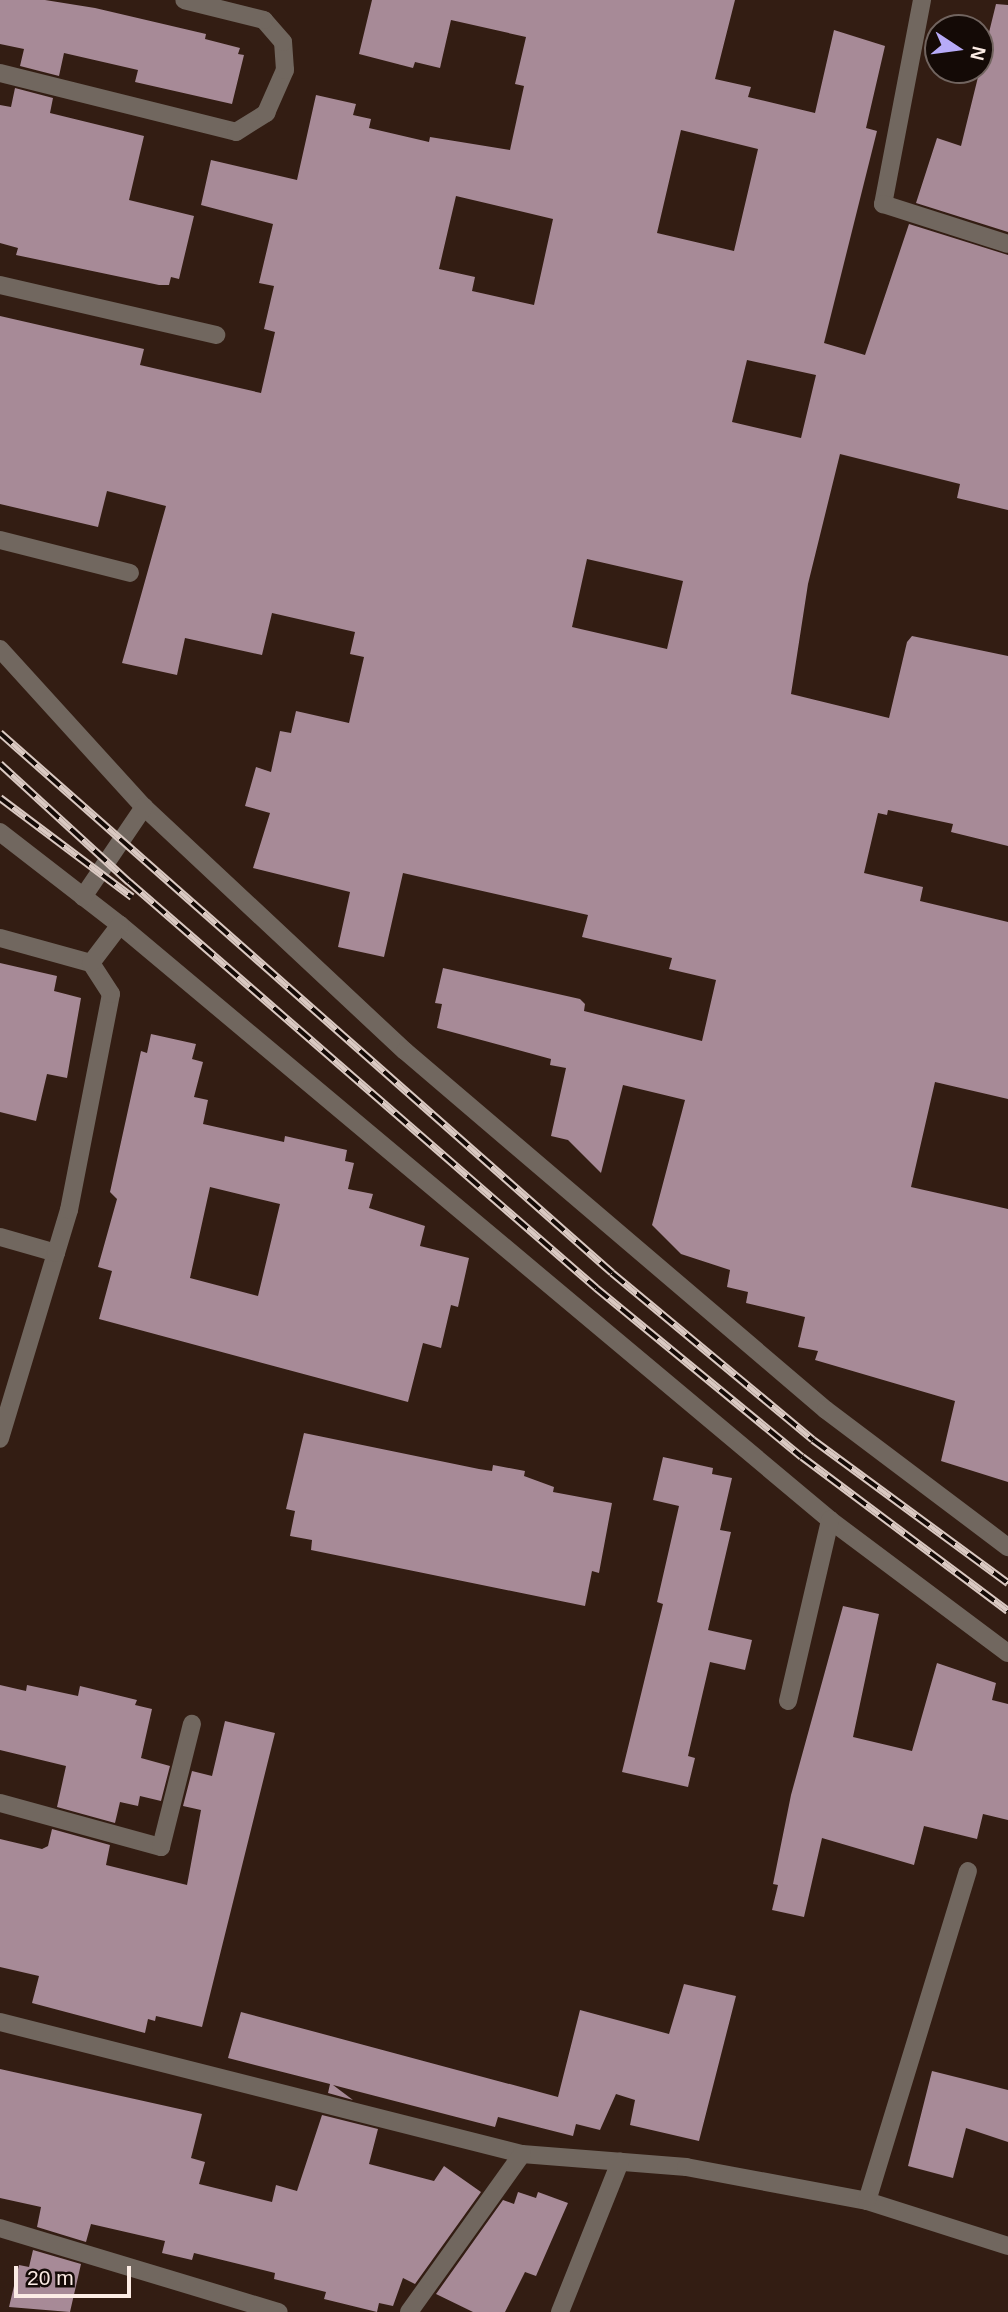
<!DOCTYPE html>
<style>
body{margin:0}
#map{position:relative;width:1008px;height:2312px;overflow:hidden;background:#331d13;font-family:Helvetica,sans-serif}
div>[style]{position:absolute}
.building>*{inset:0;background:#a78a97}
.street>*{height:18px;margin:-9px;padding:0 9px;transform-origin:9px;border-radius:9px;background:#71675f}
.rail>*{height:8px;margin-top:-4px;transform-origin:0;background:repeating-linear-gradient(90deg,#140a06 0 16px,#dac9c2 0 32px);box-sizing:border-box;border-block:2px solid #dac9c2}
span{translate:-50% -50%;white-space:nowrap;text-align:center;line-height:1.15;-webkit-text-stroke:7px #140a06;paint-order:stroke}
.north{position:absolute;left:924px;top:14px;width:70px;height:70px;box-sizing:border-box;background:#140a06;border:2px solid #71645f;border-radius:50%;rotate:103deg;font-size:19px;font-weight:700;line-height:28px;text-align:center;color:#fcece5}
.north::after{content:'';display:block;margin:auto;width:24px;height:32px;background:#b7abf8;clip-path:polygon(50% 0,100% 100%,50% 72%,0 100%)}
.scale{position:absolute;left:14px;top:2266px;width:117px;height:32px;box-sizing:border-box;border:4px solid #fcece5;border-top:0;padding-left:9px;font-size:21px;line-height:24px;white-space:nowrap;color:#fcece5;-webkit-text-stroke:5px #140a06;paint-order:stroke}
</style>
<div id="map">
<div class="building">
<i style="clip-path:polygon(0 0,45px 0,95px 8px,206px 34px,205px 39px,240px 48px,238px 54px,244px 55px,232px 104px,135px 82px,138px 70px,64px 53px,59px 76px,20px 66px,24px 49px,0 44px)"></i>
<i style="clip-path:polygon(evenodd,372px 0,735px 0,715px 79px,751px 87px,748px 97px,815px 113px,834px 30px,885px 46px,866px 128px,877px 131px,824px 343px,865px 355px,909px 224px,1008px 255px,1008px 510px,957px 498px,960px 484px,840px 454px,808px 584px,791px 694px,889px 718px,907px 642px,912px 636px,1008px 656px,1008px 846px,951px 832px,953px 824px,888px 810px,887px 815px,878px 813px,864px 873px,923px 887px,920px 901px,1008px 922px,1008px 1099px,935px 1082px,911px 1187px,1008px 1209px,1008px 1482px,941px 1461px,955px 1401px,815px 1360px,818px 1351px,798px 1347px,805px 1317px,746px 1303px,748px 1292px,727px 1287px,730px 1270px,681px 1254px,652px 1225px,685px 1100px,623px 1085px,601px 1173px,568px 1140px,551px 1136px,566px 1068px,550px 1065px,551px 1059px,437px 1028px,442px 1004px,435px 1003px,443px 968px,580px 999px,585px 1004px,584px 1011px,702px 1041px,716px 980px,669px 969px,672px 958px,582px 937px,588px 915px,403px 873px,384px 957px,338px 947px,350px 892px,253px 868px,270px 813px,245px 806px,256px 767px,271px 772px,280px 731px,291px 733px,296px 711px,349px 723px,364px 657px,350px 654px,355px 632px,272px 613px,262px 655px,185px 638px,177px 675px,122px 663px,166px 506px,107px 491px,98px 527px,0 504px,0 316px,144px 349px,140px 365px,261px 393px,275px 332px,264px 329px,274px 286px,259px 283px,273px 224px,201px 205px,211px 160px,297px 180px,316px 95px,356px 104px,353px 115px,371px 119px,369px 128px,429px 142px,430px 137px,510px 150px,524px 86px,515px 84px,526px 37px,451px 20px,440px 68px,415px 62px,413px 68px,359px 54px,372px 0,681px 130px,758px 149px,734px 251px,657px 233px,681px 130px,372px 0,456px 196px,553px 219px,534px 305px,472px 291px,475px 277px,439px 269px,456px 196px,372px 0,747px 360px,816px 375px,801px 438px,732px 422px,747px 360px,372px 0,587px 559px,683px 581px,667px 649px,572px 627px,587px 559px)"></i>
<i style="clip-path:polygon(996px 4px,1008px 5px,1008px 232px,916px 203px,937px 138px,961px 146px)"></i>
<i style="clip-path:polygon(15px 88px,53px 98px,50px 113px,144px 136px,129px 200px,194px 216px,179px 279px,171px 277px,169px 285px,159px 285px,16px 255px,18px 248px,0 243px,0 105px,11px 107px)"></i>
<i style="clip-path:polygon(0 963px,57px 976px,54px 991px,81px 998px,67px 1078px,47px 1074px,36px 1121px,0 1112px)"></i>
<i style="clip-path:polygon(evenodd,151px 1034px,196px 1044px,192px 1059px,203px 1062px,194px 1097px,208px 1100px,203px 1124px,284px 1142px,285px 1136px,347px 1150px,345px 1161px,354px 1163px,348px 1189px,373px 1194px,369px 1208px,425px 1226px,420px 1246px,469px 1258px,458px 1307px,451px 1305px,441px 1348px,423px 1343px,408px 1402px,99px 1319px,112px 1271px,98px 1267px,117px 1199px,110px 1192px,141px 1051px,147px 1053px,151px 1034px,210px 1187px,280px 1204px,258px 1296px,190px 1278px,210px 1187px)"></i>
<i style="clip-path:polygon(304px 1433px,479px 1469px,492px 1471px,493px 1465px,525px 1471px,524px 1476px,554px 1487px,553px 1492px,612px 1503px,599px 1573px,592px 1571px,585px 1606px,311px 1550px,312px 1540px,290px 1536px,295px 1511px,286px 1509px)"></i>
<i style="clip-path:polygon(663px 1457px,713px 1468px,712px 1474px,732px 1478px,720px 1530px,731px 1532px,708px 1630px,752px 1640px,745px 1670px,710px 1662px,688px 1756px,695px 1758px,688px 1787px,622px 1772px,663px 1604px,657px 1602px,679px 1506px,653px 1500px)"></i>
<i style="clip-path:polygon(843px 1606px,879px 1614px,853px 1737px,912px 1751px,937px 1663px,996px 1683px,992px 1700px,1008px 1704px,1008px 1820px,983px 1814px,977px 1839px,924px 1826px,914px 1865px,822px 1838px,804px 1917px,772px 1910px,778px 1885px,773px 1884px,791px 1795px)"></i>
<i style="clip-path:polygon(0 1685px,26px 1691px,27px 1685px,78px 1696px,80px 1686px,137px 1700px,135px 1705px,152px 1709px,141px 1758px,170px 1766px,161px 1801px,140px 1796px,138px 1806px,120px 1802px,115px 1823px,57px 1807px,66px 1766px,0 1750px)"></i>
<i style="clip-path:polygon(225px 1721px,275px 1733px,202px 2027px,156px 2016px,155px 2021px,148px 2019px,145px 2033px,32px 2003px,39px 1976px,0 1967px,0 1839px,42px 1849px,48px 1846px,52px 1829px,110px 1845px,106px 1865px,187px 1885px,201px 1810px,183px 1806px,192px 1771px,212px 1776px)"></i>
<i style="clip-path:polygon(684px 1984px,736px 1996px,699px 2141px,630px 2125px,635px 2100px,616px 2094px,600px 2130px,576px 2124px,573px 2136px,498px 2117px,495px 2127px,333px 2085px,353px 2100px,328px 2093px,330px 2084px,228px 2058px,241px 2012px,558px 2097px,580px 2010px,669px 2034px)"></i>
<i style="clip-path:polygon(0 2069px,202px 2114px,191px 2158px,205px 2162px,199px 2184px,272px 2202px,276px 2185px,297px 2191px,322px 2115px,378px 2129px,369px 2164px,434px 2181px,444px 2166px,481px 2192px,415px 2284px,403px 2278px,393px 2306px,379px 2303px,377px 2312px,324px 2299px,326px 2292px,274px 2279px,275px 2273px,194px 2253px,192px 2260px,162px 2253px,165px 2241px,91px 2224px,86px 2242px,37px 2227px,41px 2207px,0 2198px)"></i>
<i style="clip-path:polygon(932px 2071px,1008px 2090px,1008px 2142px,966px 2128px,953px 2178px,908px 2166px)"></i>
<i style="clip-path:polygon(518px 2192px,536px 2198px,538px 2192px,568px 2203px,536px 2276px,525px 2272px,505px 2312px,473px 2312px,436px 2294px,503px 2200px,514px 2204px)"></i>
<i style="clip-path:polygon(33px 2250px,81px 2264px,70px 2312px,9px 2307px,19px 2265px,29px 2267px)"></i>
</div>
<div class="street">
<i style="left:922px;top:0;width:208px;rotate:100.8deg"></i>
<i style="left:883px;top:204px;width:131px;rotate:17.7deg"></i>
<i style="left:0;top:73px;width:243px;rotate:14deg"></i>
<i style="left:236px;top:132px;width:36px;rotate:-32deg"></i>
<i style="left:266px;top:113px;width:47px;rotate:-66.2deg"></i>
<i style="left:285px;top:70px;width:28px;rotate:-94deg"></i>
<i style="left:283px;top:42px;width:29px;rotate:-131deg"></i>
<i style="left:264px;top:20px;width:82px;rotate:-166deg"></i>
<i style="left:0;top:285px;width:222px;rotate:13deg"></i>
<i style="left:0;top:540px;width:134px;rotate:14.2deg"></i>
<i style="left:0;top:649px;width:214px;rotate:47.7deg"></i>
<i style="left:144px;top:807px;width:357px;rotate:43.1deg"></i>
<i style="left:405px;top:1051px;width:553px;rotate:40.46deg"></i>
<i style="left:826px;top:1410px;width:228px;rotate:37deg"></i>
<i style="left:0;top:832px;width:152px;rotate:37.8deg"></i>
<i style="left:120px;top:925px;width:926px;rotate:39.96deg"></i>
<i style="left:830px;top:1520px;width:222px;rotate:36.8deg"></i>
<i style="left:83px;top:897px;width:109px;rotate:-55.9deg"></i>
<i style="left:0;top:938px;width:94px;rotate:15.4deg"></i>
<i style="left:0;top:1237px;width:58px;rotate:15.9deg"></i>
<i style="left:56px;top:1253px;width:194px;rotate:106.8deg"></i>
<i style="left:56px;top:1253px;width:45px;rotate:-73.2deg"></i>
<i style="left:69px;top:1210px;width:220px;rotate:-79deg"></i>
<i style="left:111px;top:994px;width:37px;rotate:-123deg"></i>
<i style="left:91px;top:963px;width:48px;rotate:-52.7deg"></i>
<i style="left:788px;top:1701px;width:186px;rotate:-76.9deg"></i>
<i style="left:0;top:1803px;width:167px;rotate:15.3deg"></i>
<i style="left:161px;top:1847px;width:127px;rotate:-75.9deg"></i>
<i style="left:0;top:2022px;width:538px;rotate:14.19deg"></i>
<i style="left:522px;top:2154px;width:165px;rotate:4.5deg"></i>
<i style="left:686px;top:2167px;width:184px;rotate:10.6deg"></i>
<i style="left:867px;top:2201px;width:148px;rotate:17.7deg"></i>
<i style="left:867px;top:2201px;width:345px;rotate:-73deg"></i>
<i style="left:0;top:2228px;width:291px;rotate:16.8deg"></i>
<i style="left:409px;top:2312px;width:194px;rotate:-54.4deg"></i>
<i style="left:560px;top:2312px;width:162px;rotate:-68.2deg"></i>
</div>
<div class="rail">
<i style="left:0;top:733px;width:816px;rotate:41.42deg"></i>
<i style="left:612px;top:1273px;width:261px;rotate:39.7deg"></i>
<i style="left:813px;top:1440px;width:242px;rotate:36.3deg"></i>
<i style="left:0;top:764px;width:175px;rotate:42.5deg"></i>
<i style="left:129px;top:882px;width:619px;rotate:41deg"></i>
<i style="left:596px;top:1288px;width:266px;rotate:39.4deg"></i>
<i style="left:802px;top:1457px;width:257px;rotate:36.8deg"></i>
<i style="left:0;top:798px;width:165px;rotate:36.9deg"></i>
</div>
<div class="north">N</div>
<div class="scale">20 m</div>
</div>
